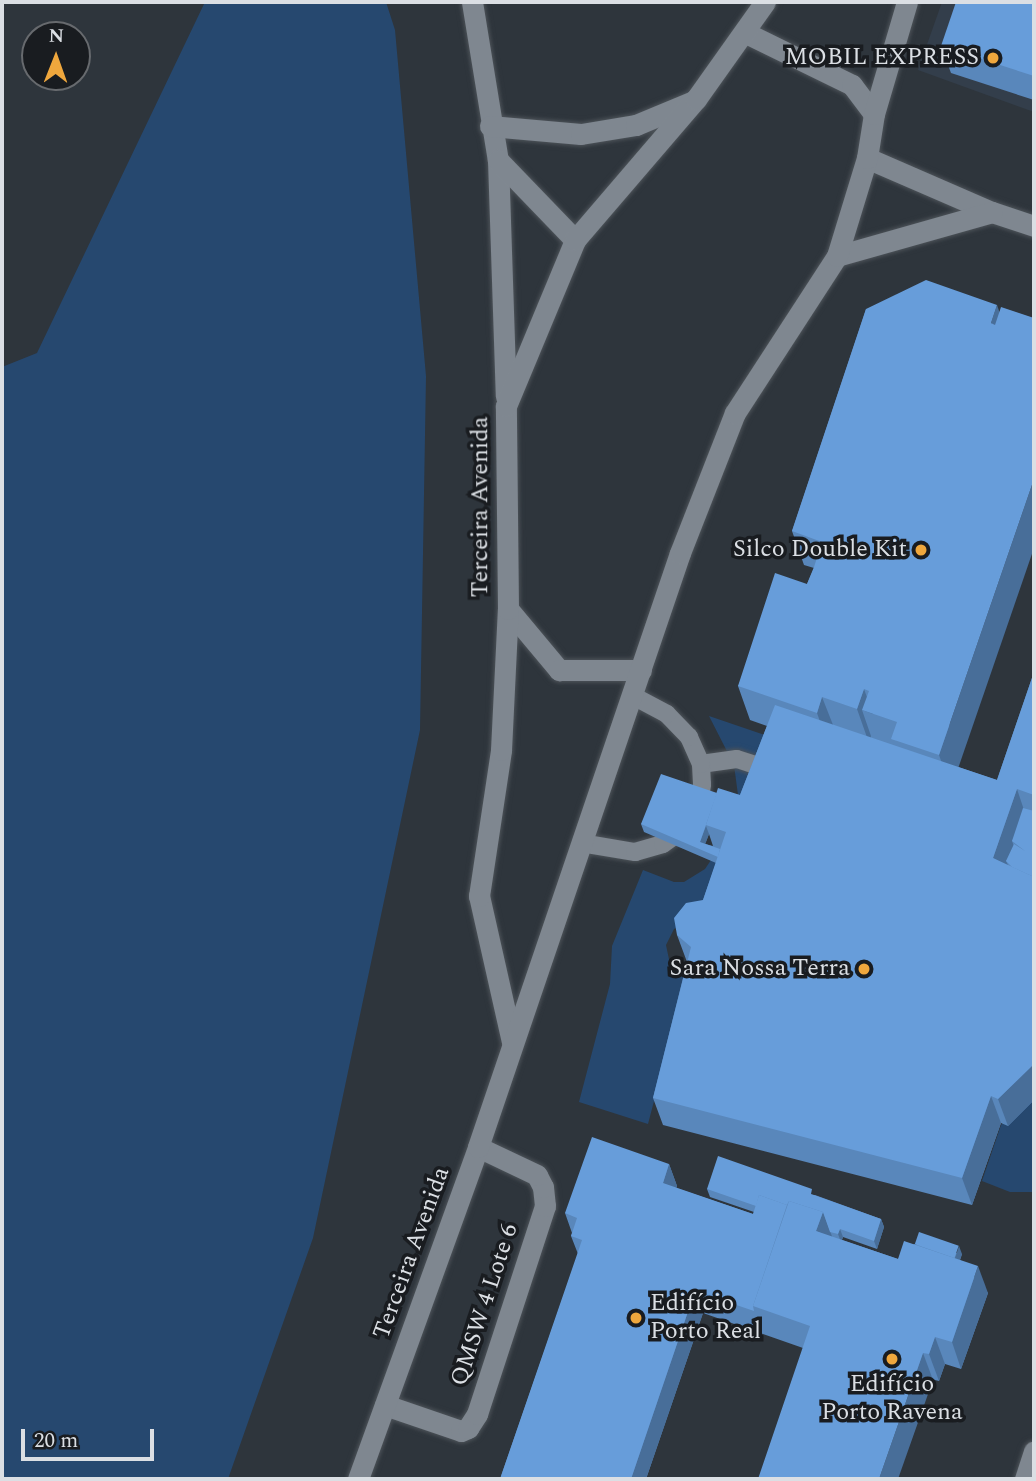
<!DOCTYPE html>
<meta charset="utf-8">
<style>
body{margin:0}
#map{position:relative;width:1036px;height:1481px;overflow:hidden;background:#2e353c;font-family:Spectral,serif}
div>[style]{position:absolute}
.built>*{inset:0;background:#333e4b}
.green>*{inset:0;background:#26486f}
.roads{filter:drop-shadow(0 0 2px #4d5359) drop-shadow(0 0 2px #4d5359)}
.service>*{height:18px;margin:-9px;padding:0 9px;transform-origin:9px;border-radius:9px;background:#7f8790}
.minor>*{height:21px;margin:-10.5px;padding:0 10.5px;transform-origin:10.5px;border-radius:10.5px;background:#7f8790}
.tertiary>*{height:21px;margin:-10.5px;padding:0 10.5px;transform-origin:10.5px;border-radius:10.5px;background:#7f8790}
.wall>*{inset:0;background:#5987bb}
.shaded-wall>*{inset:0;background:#486e99}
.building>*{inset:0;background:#679dda;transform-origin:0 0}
.dots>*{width:19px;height:19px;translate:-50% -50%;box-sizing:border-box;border:4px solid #191c20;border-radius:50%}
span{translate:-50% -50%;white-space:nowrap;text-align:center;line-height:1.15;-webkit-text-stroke:7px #191c20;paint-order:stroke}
.poi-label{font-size:24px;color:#dbdfe4}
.right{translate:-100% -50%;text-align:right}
.left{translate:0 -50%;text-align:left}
.street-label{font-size:24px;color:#dbdfe4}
.frame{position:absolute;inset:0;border:4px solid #dbdfe4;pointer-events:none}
.north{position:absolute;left:21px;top:21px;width:70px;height:70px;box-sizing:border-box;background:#191c20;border:2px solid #676a6e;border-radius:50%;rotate:1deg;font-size:19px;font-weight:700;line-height:28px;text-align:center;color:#dbdfe4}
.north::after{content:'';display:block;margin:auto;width:24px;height:32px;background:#efa73d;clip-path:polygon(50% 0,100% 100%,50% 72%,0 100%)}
.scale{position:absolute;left:21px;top:1429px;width:133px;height:32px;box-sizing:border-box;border:4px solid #dbdfe4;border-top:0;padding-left:9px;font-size:21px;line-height:24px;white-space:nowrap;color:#dbdfe4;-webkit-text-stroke:5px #191c20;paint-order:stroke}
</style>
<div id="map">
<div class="built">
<i style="clip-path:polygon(942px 2px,1034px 2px,1034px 112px,918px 70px)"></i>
</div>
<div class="green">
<i style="clip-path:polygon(205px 2px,386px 2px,395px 30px,426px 376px,420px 730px,313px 1238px,228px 1479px,2px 1479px,2px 367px,37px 353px)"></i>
<i style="clip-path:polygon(709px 716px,771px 737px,746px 804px,738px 795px,734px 765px)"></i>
<i style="clip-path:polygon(711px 860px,722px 865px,699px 924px,683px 925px,674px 929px,666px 945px,670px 964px,687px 975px,648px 1124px,579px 1102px,610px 984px,612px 946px,643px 870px,674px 882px,684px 882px,705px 869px)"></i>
<i style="clip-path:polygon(1034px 1086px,1034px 1192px,1010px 1192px,982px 1181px,1001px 1125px)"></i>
</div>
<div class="roads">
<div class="service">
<i style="left:701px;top:764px;width:36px;rotate:-8deg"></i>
<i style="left:737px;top:759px;width:40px;rotate:18deg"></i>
<i style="left:581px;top:843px;width:55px;rotate:9.5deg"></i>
<i style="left:635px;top:852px;width:29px;rotate:-16deg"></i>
<i style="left:663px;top:844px;width:27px;rotate:-36deg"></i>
<i style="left:685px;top:828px;width:28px;rotate:-60deg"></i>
<i style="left:699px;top:804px;width:20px;rotate:-81deg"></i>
<i style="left:702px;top:784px;width:20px;rotate:-93deg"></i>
<i style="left:701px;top:764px;width:30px;rotate:-114deg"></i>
<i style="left:689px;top:737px;width:32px;rotate:-134deg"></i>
<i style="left:667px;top:714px;width:40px;rotate:-152deg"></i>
</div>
<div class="minor">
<i style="left:385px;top:1405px;width:80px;rotate:18.9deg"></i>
<i style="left:461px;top:1431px;width:8px;rotate:-23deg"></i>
<i style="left:468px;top:1428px;width:17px;rotate:-57deg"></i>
<i style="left:477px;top:1414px;width:219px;rotate:-71.9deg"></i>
<i style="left:545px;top:1206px;width:19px;rotate:-96deg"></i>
<i style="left:543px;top:1187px;width:13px;rotate:-117deg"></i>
<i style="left:537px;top:1175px;width:65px;rotate:-154.6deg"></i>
</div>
<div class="tertiary">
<i style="left:472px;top:2px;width:160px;rotate:80.7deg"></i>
<i style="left:498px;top:160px;width:236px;rotate:88.1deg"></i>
<i style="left:746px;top:33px;width:118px;rotate:26.1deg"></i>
<i style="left:852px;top:85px;width:36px;rotate:53deg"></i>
<i style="left:490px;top:126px;width:91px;rotate:5deg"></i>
<i style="left:581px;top:134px;width:56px;rotate:-9.3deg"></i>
<i style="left:636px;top:125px;width:60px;rotate:-22.7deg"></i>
<i style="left:867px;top:158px;width:136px;rotate:23.4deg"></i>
<i style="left:992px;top:212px;width:44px;rotate:18.4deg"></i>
<i style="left:498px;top:160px;width:111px;rotate:46.1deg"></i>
<i style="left:837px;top:256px;width:161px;rotate:-15.8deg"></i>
<i style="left:508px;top:609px;width:80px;rotate:50.1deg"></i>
<i style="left:559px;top:670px;width:82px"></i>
<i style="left:512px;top:1042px;width:150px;rotate:-102.7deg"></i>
<i style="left:479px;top:896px;width:148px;rotate:-81.4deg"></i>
<i style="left:501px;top:750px;width:141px;rotate:-87.2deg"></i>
<i style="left:508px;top:609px;width:203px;rotate:-90.6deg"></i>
<i style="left:506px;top:406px;width:180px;rotate:-67.4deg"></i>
<i style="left:575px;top:240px;width:186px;rotate:-49.4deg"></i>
<i style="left:696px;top:99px;width:119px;rotate:-54.6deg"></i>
<i style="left:358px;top:1479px;width:353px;rotate:-70.1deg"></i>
<i style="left:478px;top:1147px;width:627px;rotate:-71.22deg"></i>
<i style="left:680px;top:553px;width:150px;rotate:-68.6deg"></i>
<i style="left:735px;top:413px;width:187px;rotate:-57deg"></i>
<i style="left:837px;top:256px;width:102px;rotate:-73deg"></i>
<i style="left:867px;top:158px;width:45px;rotate:-81deg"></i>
<i style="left:874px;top:114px;width:117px;rotate:-73.6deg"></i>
<i style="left:1025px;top:1479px;width:29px;rotate:-72deg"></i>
</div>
</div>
<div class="wall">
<i style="clip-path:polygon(1034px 2px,1034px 100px,951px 73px,941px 46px)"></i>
<i style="clip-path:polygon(evenodd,866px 309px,958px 767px,997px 780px,1034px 672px,1034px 1100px,1008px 1126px,1001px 1123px,972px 1205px,663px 1125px,653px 1098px,687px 962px,677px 935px,703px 900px,716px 863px,644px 832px,641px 824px,717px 793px,740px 795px,767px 726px,750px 720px,738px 686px,807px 584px,814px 568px,804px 565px,792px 531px,866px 309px,709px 834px,713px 846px,705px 844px,709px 834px)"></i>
<i style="clip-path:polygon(669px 1164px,677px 1186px,676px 1188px,753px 1214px,754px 1212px,710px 1197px,707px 1189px,815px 1195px,881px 1219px,884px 1227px,877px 1249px,843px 1237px,842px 1240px,898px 1259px,914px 1244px,962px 1254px,960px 1260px,988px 1293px,961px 1369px,945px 1364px,939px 1381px,803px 1348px,703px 1313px,646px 1479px,500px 1479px,578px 1254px,571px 1236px,572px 1233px,565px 1213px)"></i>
</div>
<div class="shaded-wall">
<i style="clip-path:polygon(997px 305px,1009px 339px,991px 323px)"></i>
<i style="clip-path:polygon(1034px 479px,1034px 548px,951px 789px,939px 755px)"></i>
<i style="clip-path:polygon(864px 689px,873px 714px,862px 710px,871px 736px,869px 743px,857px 709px)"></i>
<i style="clip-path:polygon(822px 697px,835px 730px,829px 747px,817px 713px)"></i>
<i style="clip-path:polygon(1017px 789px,1026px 816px,1012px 841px,1015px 849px,1006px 861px,1009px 867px,993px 858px)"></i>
<i style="clip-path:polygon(706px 826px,709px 834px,703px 850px,700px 842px)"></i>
<i style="clip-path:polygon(1034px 1064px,1034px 1100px,1008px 1126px,998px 1099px)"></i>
<i style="clip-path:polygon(991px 1096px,1001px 1123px,972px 1205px,962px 1178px)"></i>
<i style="clip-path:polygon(669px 1164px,677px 1186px,671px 1205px,663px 1183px)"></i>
<i style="clip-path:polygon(823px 1212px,833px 1239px,816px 1231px)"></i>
<i style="clip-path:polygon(881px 1219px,884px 1227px,877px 1249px,874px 1241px)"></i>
<i style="clip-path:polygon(840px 1229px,843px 1237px,841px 1242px,838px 1234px)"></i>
<i style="clip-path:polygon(959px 1246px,962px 1254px,953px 1281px,950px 1273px)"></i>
<i style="clip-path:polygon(978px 1266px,988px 1293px,961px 1369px,952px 1342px)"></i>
<i style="clip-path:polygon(695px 1291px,703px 1313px,646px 1479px,631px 1479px)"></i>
<i style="clip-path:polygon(935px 1337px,945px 1364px,939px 1381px,929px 1354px)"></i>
<i style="clip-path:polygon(923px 1353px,933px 1380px,898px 1479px,879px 1479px)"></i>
</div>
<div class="building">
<i style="clip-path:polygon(956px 2px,1034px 2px,1034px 76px,941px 46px)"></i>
<i style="clip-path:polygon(926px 280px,997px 305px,991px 323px,995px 325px,1001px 307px,1034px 318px,1034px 479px,939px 755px,891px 739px,897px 722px,862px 710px,869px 691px,864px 689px,857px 709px,822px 697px,817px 713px,738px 686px,775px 573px,807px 584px,814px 567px,822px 542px,792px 531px,866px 309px)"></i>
<i style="clip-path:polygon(1034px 672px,1034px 795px,1017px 789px,993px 858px,1034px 877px,1034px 1064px,998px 1099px,991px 1096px,962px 1178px,653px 1098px,691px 947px,677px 935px,674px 918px,686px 903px,703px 900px,726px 832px,706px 825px,718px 788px,740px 795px,775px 705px,997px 780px)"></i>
<i style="clip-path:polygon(661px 774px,717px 793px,700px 842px,720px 849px,718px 857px,641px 824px)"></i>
<i style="clip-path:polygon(1023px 808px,1034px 811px,1034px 877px,1012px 867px,1006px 861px,1014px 844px,1025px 851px,1012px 841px)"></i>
<i style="clip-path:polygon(592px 1137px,669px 1164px,663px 1183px,753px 1214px,759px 1195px,787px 1205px,753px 1306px,754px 1311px,695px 1291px,631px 1479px,500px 1479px,582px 1240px,571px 1236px,577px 1218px,565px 1213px)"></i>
<i style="clip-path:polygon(718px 1156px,812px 1189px,811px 1194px,881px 1219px,874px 1241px,840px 1229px,838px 1234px,830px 1232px,823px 1212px,789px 1201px,787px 1205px,759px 1195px,756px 1206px,707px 1189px)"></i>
<i style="clip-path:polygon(789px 1201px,823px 1212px,816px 1231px,898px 1259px,904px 1241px,978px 1266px,952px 1342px,935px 1337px,929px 1354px,923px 1353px,879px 1479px,758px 1479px,810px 1326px,753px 1306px)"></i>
<i style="left:919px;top:1232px;width:42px;height:13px;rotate:19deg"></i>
</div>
<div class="dots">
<i style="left:993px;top:58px;background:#efa73d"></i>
<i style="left:921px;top:550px;background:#efa73d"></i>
<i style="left:864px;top:969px;background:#efa73d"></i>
<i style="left:636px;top:1318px;background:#efa73d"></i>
<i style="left:892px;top:1359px;background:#efa73d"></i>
</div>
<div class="poi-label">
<span class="right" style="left:979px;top:58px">MOBIL EXPRESS</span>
<span class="right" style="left:907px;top:550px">Silco Double Kit</span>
<span class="right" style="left:850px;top:969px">Sara Nossa Terra</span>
<span class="left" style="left:650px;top:1318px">Edifício<br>Porto Real</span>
<span style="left:892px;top:1399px">Edifício<br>Porto Ravena</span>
</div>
<div class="street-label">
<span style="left:481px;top:507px;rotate:-90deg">Terceira Avenida</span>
<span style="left:412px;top:1253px;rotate:-70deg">Terceira Avenida</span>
<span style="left:485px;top:1305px;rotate:-72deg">QMSW 4 Lote 6</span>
</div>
<div class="frame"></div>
<div class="north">N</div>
<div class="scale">20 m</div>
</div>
